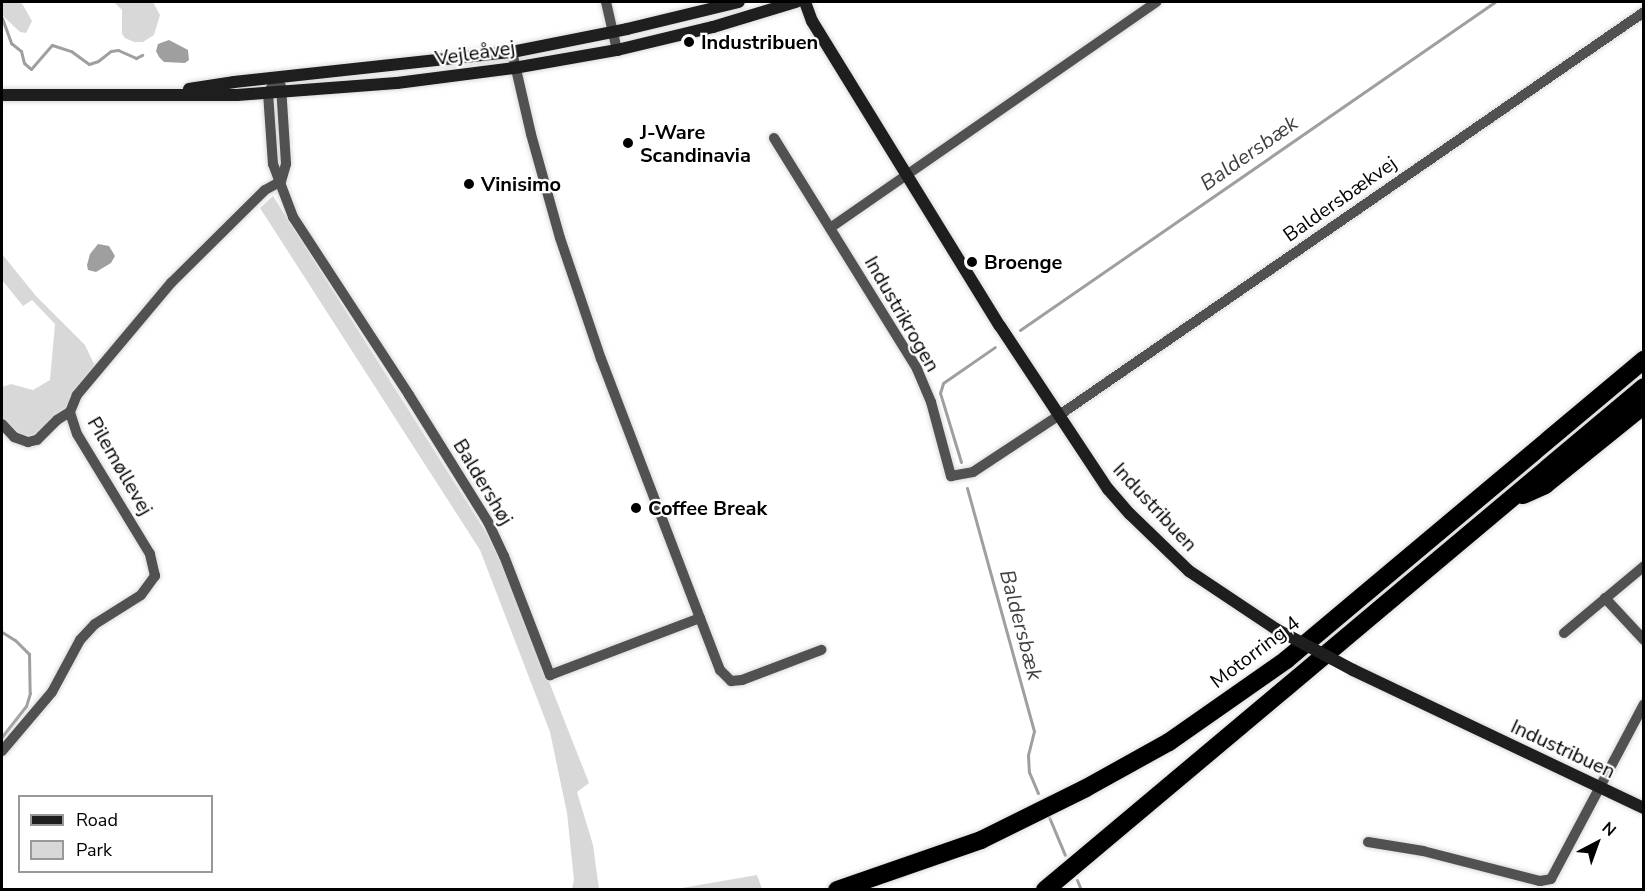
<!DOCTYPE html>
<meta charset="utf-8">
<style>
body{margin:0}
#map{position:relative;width:1645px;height:891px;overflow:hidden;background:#fff;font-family:"Nunito Sans",sans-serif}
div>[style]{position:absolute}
.green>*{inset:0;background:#d8d8d8}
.water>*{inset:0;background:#9f9f9f}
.stream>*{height:3px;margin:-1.5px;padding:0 1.5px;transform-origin:1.5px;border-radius:1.5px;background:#9f9f9f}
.roads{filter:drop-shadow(0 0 2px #dbdbdb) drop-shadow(0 0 2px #dbdbdb)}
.street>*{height:10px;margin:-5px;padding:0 5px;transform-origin:5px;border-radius:5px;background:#515151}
.secondary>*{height:12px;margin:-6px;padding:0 6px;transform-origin:6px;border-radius:6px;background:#1e1e1e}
.highway>*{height:18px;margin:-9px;padding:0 9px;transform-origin:9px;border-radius:9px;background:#000}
.secondary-bridge>*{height:12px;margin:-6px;padding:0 6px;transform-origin:6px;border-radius:6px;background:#1e1e1e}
.dots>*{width:16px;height:16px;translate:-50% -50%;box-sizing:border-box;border:3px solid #fff;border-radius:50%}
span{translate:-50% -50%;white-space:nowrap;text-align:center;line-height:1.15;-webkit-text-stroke:4.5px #fff;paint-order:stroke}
.poi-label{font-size:20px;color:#000;font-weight:700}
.left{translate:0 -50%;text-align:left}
.street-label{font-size:20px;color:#000}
.water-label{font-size:21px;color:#404040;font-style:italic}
.frame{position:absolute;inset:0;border:3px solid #000;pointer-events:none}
.legend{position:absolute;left:18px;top:795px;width:195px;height:78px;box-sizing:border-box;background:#fff;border:2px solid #999;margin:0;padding:8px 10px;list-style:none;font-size:18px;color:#000}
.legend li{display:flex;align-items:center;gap:12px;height:30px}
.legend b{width:30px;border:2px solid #999}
.north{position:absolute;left:1567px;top:813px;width:60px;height:60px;-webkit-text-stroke:4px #fff;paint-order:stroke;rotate:41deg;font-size:16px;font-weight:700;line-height:24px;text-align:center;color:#000}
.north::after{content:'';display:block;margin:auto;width:21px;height:27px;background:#000;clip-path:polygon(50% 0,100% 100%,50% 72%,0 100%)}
</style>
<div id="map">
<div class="green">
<i style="clip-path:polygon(2px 2px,20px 2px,23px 5px,32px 21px,26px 33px,20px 32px,2px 15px)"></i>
<i style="clip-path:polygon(114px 2px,153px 2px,160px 15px,154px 35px,143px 42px,134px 42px,125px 38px,122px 34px,122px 10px)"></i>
<i style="clip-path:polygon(273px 196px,487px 534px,507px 575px,589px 783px,577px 792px,593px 845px,599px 889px,572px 889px,574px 880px,567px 813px,550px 732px,480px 550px,260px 208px)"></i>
<i style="clip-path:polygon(2px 254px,36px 296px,85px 345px,95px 366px,62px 412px,33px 435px,20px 436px,2px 418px,2px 387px,11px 384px,33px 390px,50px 380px,55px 324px,32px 300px,23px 306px,2px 280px)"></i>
<i style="clip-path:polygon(757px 875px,762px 889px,676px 889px)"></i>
</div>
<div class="water">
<i style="clip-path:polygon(169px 40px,188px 50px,189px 60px,185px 63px,164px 62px,159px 57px,156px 51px,158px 44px)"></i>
<i style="clip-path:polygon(98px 244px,109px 246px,115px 256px,111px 263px,96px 272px,88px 270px,87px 265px,90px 254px)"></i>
</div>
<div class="stream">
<i style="left:2px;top:18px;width:27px;rotate:70deg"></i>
<i style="left:11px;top:43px;width:13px;rotate:39deg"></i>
<i style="left:21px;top:51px;width:12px;rotate:76deg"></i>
<i style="left:24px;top:63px;width:9px;rotate:41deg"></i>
<i style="left:31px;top:69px;width:32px;rotate:-49deg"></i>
<i style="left:52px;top:45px;width:20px;rotate:18deg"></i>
<i style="left:71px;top:51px;width:22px;rotate:36deg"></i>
<i style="left:89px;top:64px;width:9px;rotate:-18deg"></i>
<i style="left:98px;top:61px;width:16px;rotate:-38deg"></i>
<i style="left:111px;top:51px;width:7px;rotate:-8deg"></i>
<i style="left:118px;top:50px;width:20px;rotate:24deg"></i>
<i style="left:136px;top:58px;width:7px;rotate:-27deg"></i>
<i style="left:1020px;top:330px;width:577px;rotate:-34.63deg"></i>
<i style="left:961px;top:462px;width:72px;rotate:-106.9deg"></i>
<i style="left:940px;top:393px;width:10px;rotate:-73deg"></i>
<i style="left:943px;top:383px;width:63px;rotate:-34.7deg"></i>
<i style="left:967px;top:488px;width:252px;rotate:74.6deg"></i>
<i style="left:1034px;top:731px;width:25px;rotate:104deg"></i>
<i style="left:1028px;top:755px;width:17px;rotate:87deg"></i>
<i style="left:1029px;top:772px;width:23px;rotate:67deg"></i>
<i style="left:2px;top:632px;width:15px;rotate:32deg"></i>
<i style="left:15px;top:640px;width:20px;rotate:45deg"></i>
<i style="left:29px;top:654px;width:39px;rotate:89deg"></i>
<i style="left:30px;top:693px;width:14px;rotate:107deg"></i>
<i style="left:26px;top:706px;width:39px;rotate:128deg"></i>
<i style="left:1049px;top:817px;width:41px;rotate:67.2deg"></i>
<i style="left:1077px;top:880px;width:11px;rotate:68deg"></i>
</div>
<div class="roads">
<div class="street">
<i style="left:606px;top:2px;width:49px;rotate:77.1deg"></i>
<i style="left:277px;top:78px;width:17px;rotate:121deg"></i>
<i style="left:268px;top:93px;width:71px;rotate:86deg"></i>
<i style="left:273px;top:164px;width:57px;rotate:69.3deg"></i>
<i style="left:293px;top:217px;width:212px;rotate:56.9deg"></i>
<i style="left:409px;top:395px;width:150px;rotate:58.1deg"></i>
<i style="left:488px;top:522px;width:38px;rotate:65deg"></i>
<i style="left:504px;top:556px;width:128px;rotate:68.9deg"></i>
<i style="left:550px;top:675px;width:160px;rotate:-20.8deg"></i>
<i style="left:700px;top:618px;width:277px;rotate:-110.9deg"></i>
<i style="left:601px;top:359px;width:128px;rotate:-108.7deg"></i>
<i style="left:560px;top:238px;width:108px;rotate:-105.6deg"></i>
<i style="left:531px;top:134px;width:84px;rotate:-103deg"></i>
<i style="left:281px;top:86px;width:78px;rotate:86.3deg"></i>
<i style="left:286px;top:164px;width:18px;rotate:106deg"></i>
<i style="left:774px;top:138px;width:272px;rotate:58.2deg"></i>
<i style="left:917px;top:369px;width:36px;rotate:67deg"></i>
<i style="left:931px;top:402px;width:77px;rotate:74.9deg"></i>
<i style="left:951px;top:476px;width:22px;rotate:-10deg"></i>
<i style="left:973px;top:472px;width:102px;rotate:-33.4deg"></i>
<i style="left:1058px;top:416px;width:712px;rotate:-34.58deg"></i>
<i style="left:830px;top:228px;width:397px;rotate:-34.7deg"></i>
<i style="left:2px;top:424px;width:18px;rotate:47deg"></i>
<i style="left:14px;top:437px;width:15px;rotate:20deg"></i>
<i style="left:28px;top:442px;width:9px;rotate:-13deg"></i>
<i style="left:37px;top:440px;width:28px;rotate:-45deg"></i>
<i style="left:57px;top:420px;width:15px;rotate:-32deg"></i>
<i style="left:1605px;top:598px;width:57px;rotate:47.1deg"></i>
<i style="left:700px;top:618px;width:56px;rotate:69deg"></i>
<i style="left:720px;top:670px;width:16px;rotate:45deg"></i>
<i style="left:731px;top:681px;width:11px;rotate:-5deg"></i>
<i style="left:742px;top:680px;width:85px;rotate:-20.8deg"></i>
<i style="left:1564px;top:633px;width:104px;rotate:-39.9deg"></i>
<i style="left:2px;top:751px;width:77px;rotate:-49.7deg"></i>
<i style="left:52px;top:692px;width:59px;rotate:-61.7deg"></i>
<i style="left:80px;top:640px;width:22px;rotate:-47deg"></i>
<i style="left:95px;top:624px;width:54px;rotate:-32.2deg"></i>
<i style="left:141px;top:595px;width:24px;rotate:-54deg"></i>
<i style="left:155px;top:576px;width:23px;rotate:-103deg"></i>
<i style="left:150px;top:554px;width:140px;rotate:-121.3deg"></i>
<i style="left:77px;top:434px;width:23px;rotate:-108deg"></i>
<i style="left:70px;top:412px;width:18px;rotate:-68deg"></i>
<i style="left:77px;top:395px;width:146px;rotate:-50deg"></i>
<i style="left:171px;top:283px;width:132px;rotate:-44.7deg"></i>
<i style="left:265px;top:190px;width:18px;rotate:-29deg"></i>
<i style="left:1368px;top:842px;width:56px;rotate:9.3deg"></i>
<i style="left:1423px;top:851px;width:121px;rotate:14.4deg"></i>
<i style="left:1540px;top:881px;width:11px;rotate:-10deg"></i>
<i style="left:1551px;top:879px;width:198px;rotate:-62deg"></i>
</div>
<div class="secondary">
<i style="left:805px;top:2px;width:20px;rotate:70deg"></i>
<i style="left:812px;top:21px;width:358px;rotate:58.4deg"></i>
<i style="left:1000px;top:326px;width:196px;rotate:56.5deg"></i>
<i style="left:1108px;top:489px;width:33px;rotate:49deg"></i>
<i style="left:1130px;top:514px;width:82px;rotate:44deg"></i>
<i style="left:1189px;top:571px;width:105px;rotate:33.7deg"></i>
<i style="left:189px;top:89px;width:46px;rotate:-8.8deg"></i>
<i style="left:234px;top:82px;width:280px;rotate:-6.2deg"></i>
<i style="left:512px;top:52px;width:117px;rotate:-11.3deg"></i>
<i style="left:627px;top:29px;width:115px;rotate:-13.6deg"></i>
<i style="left:2px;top:95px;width:235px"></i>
<i style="left:237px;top:95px;width:160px;rotate:-4.3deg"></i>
<i style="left:397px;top:83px;width:118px;rotate:-7.3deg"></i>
<i style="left:514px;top:68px;width:105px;rotate:-9.9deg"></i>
<i style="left:617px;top:50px;width:99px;rotate:-13.5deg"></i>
<i style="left:713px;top:27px;width:87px;rotate:-16.8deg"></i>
<i style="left:1353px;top:670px;width:322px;rotate:25.4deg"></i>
</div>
<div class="highway">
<i style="left:1523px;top:495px;width:24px;rotate:-24deg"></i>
<i style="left:1545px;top:485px;width:127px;rotate:-38.9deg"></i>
<i style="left:837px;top:890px;width:152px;rotate:-19.1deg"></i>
<i style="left:981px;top:840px;width:117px;rotate:-26.3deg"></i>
<i style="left:1086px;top:788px;width:95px;rotate:-29deg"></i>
<i style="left:1169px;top:742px;width:143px;rotate:-35deg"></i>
<i style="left:1286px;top:660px;width:467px;rotate:-40deg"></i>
<i style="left:1045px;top:890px;width:782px;rotate:-40.02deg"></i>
</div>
</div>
<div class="secondary-bridge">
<i style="left:1276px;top:629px;width:87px;rotate:28deg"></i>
</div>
<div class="dots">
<i style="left:689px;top:42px;background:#000"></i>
<i style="left:628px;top:143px;background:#000"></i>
<i style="left:469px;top:184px;background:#000"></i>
<i style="left:972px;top:262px;background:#000"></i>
<i style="left:636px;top:508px;background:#000"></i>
</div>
<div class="poi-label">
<span class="left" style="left:701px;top:42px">Industribuen</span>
<span class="left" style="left:640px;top:144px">J-Ware<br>Scandinavia</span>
<span class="left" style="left:481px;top:184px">Vinisimo</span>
<span class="left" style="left:984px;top:262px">Broenge</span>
<span class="left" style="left:648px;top:508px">Coffee Break</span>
</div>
<div class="street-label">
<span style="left:475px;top:53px;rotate:-8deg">Vejleåvej</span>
<span style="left:1340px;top:199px;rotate:-35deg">Baldersbækvej</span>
<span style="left:902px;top:314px;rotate:60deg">Industrikrogen</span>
<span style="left:120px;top:466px;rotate:60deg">Pilemøllevej</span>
<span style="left:483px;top:482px;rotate:59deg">Baldershøj</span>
<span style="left:1155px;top:507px;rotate:47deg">Industribuen</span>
<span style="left:1255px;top:652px;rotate:-37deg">Motorring 4</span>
<span style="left:1563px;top:749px;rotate:25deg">Industribuen</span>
</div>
<div class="water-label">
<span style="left:1249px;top:153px;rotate:-35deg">Baldersbæk</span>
<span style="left:1021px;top:625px;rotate:75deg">Baldersbæk</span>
</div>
<div class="frame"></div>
<ul class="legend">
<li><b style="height:8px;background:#1e1e1e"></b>Road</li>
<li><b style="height:16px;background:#d8d8d8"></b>Park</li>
</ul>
<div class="north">N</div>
</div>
